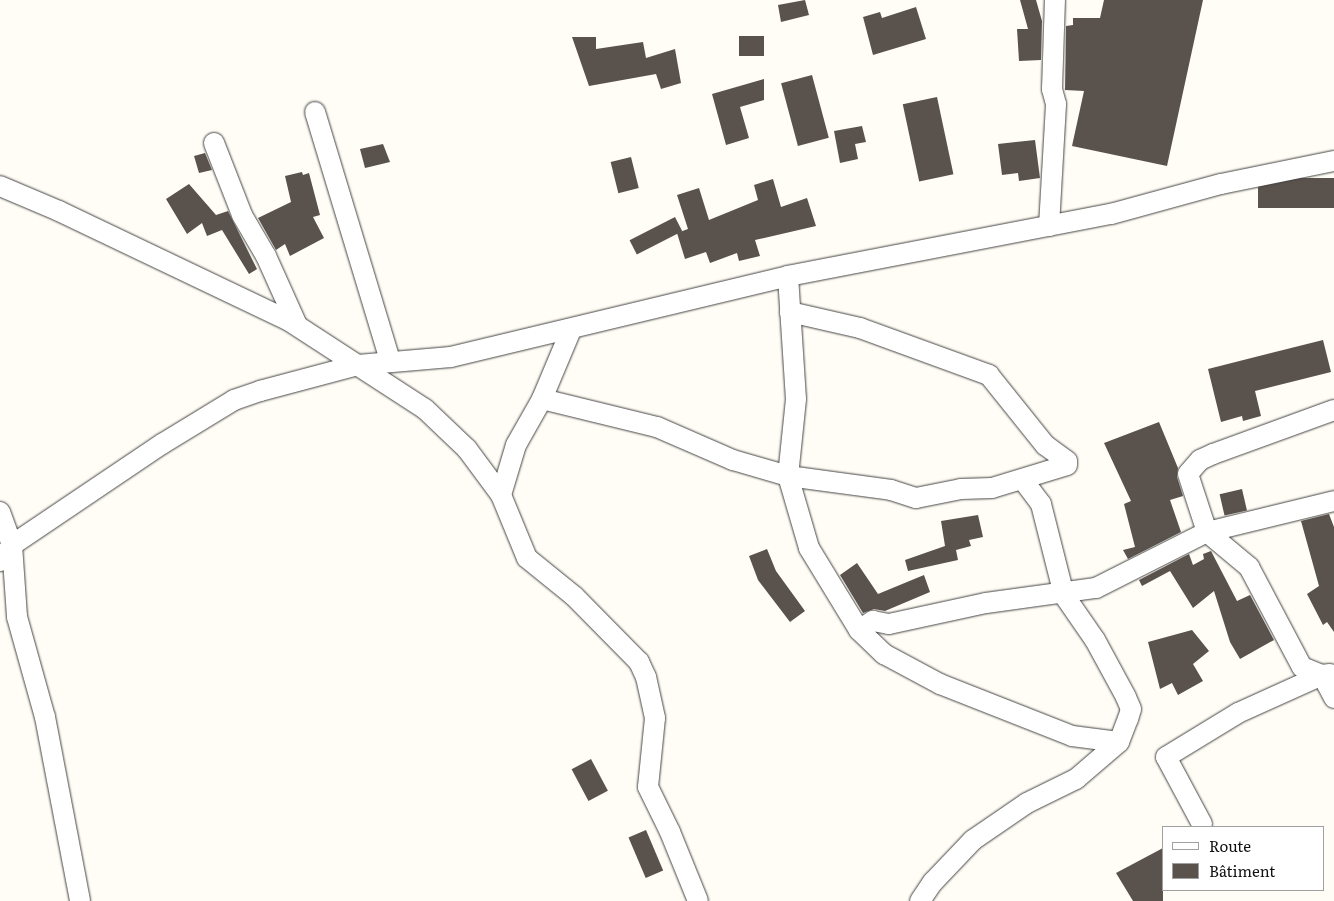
<!DOCTYPE html>
<meta charset="utf-8">
<style>
body{margin:0}
#map{position:relative;width:1334px;height:901px;overflow:hidden;background:#fffdf5;font-family:Literata,serif}
div>[style]{position:absolute}
.building>*{inset:0;background:#5a524d;transform-origin:0 0}
.roads{filter:drop-shadow(0 0 1px #444) drop-shadow(0 0 1px #444)}
.minor>*{height:20px;margin:-10px;padding:0 10px;transform-origin:10px;border-radius:10px;background:#fff}
span{translate:-50% -50%;white-space:nowrap;text-align:center;line-height:1.15;-webkit-text-stroke:5px #fff;paint-order:stroke}
.legend{position:absolute;left:1162px;top:826px;width:162px;height:65px;box-sizing:border-box;background:#fff;border:1px solid #a0a0a0;margin:0;padding:6px 9px;list-style:none;font-size:15px;color:#111}
.legend li{display:flex;align-items:center;gap:10px;height:25px}
.legend b{width:25px;border:1px solid #a0a0a0}
</style>
<div id="map">
<div class="building">
<i style="clip-path:polygon(805px 0,809px 15px,781px 22px,778px 5px)"></i>
<i style="clip-path:polygon(1020px 0,1036px 0,1042px 21px,1041px 60px,1019px 61px,1017px 29px,1028px 29px)"></i>
<i style="clip-path:polygon(1104px 0,1203px 0,1167px 166px,1072px 146px,1084px 91px,1065px 90px,1066px 26px,1073px 25px,1073px 18px,1100px 18px)"></i>
<i style="clip-path:polygon(916px 7px,926px 39px,873px 55px,863px 17px,880px 12px,882px 18px)"></i>
<i style="left:739px;top:36px;width:25px;height:20px"></i>
<i style="clip-path:polygon(572px 37px,596px 37px,596px 49px,643px 42px,646px 58px,675px 49px,681px 83px,661px 89px,656px 74px,589px 86px)"></i>
<i style="left:812px;top:75px;width:65px;height:32px;rotate:75deg"></i>
<i style="clip-path:polygon(764px 79px,764px 100px,740px 107px,749px 138px,726px 145px,712px 94px)"></i>
<i style="left:937px;top:97px;width:79px;height:35px;rotate:78deg"></i>
<i style="clip-path:polygon(862px 126px,866px 142px,855px 144px,858px 159px,840px 163px,834px 131px)"></i>
<i style="clip-path:polygon(1035px 140px,1040px 178px,1019px 181px,1018px 173px,1002px 175px,998px 144px)"></i>
<i style="clip-path:polygon(383px 144px,390px 162px,365px 168px,360px 149px)"></i>
<i style="clip-path:polygon(205px 153px,212px 170px,199px 173px,194px 156px)"></i>
<i style="left:631px;top:157px;width:32px;height:21px;rotate:76deg"></i>
<i style="clip-path:polygon(302px 172px,303px 175px,309px 173px,320px 215px,313px 217px,324px 238px,290px 256px,285px 244px,276px 250px,258px 218px,291px 202px,285px 176px)"></i>
<i style="left:1334px;top:178px;width:30px;height:76px;rotate:90deg"></i>
<i style="clip-path:polygon(773px 179px,781px 207px,807px 198px,816px 226px,755px 240px,760px 256px,739px 261px,737px 253px,710px 263px,706px 252px,685px 259px,677px 233px,688px 229px,677px 195px,699px 188px,709px 220px,758px 200px,754px 185px)"></i>
<i style="clip-path:polygon(189px 184px,216px 215px,228px 211px,257px 269px,249px 274px,222px 230px,207px 236px,202px 223px,187px 234px,166px 199px)"></i>
<i style="left:675px;top:217px;width:16px;height:51px;rotate:63deg"></i>
<i style="clip-path:polygon(1323px 340px,1331px 372px,1255px 391px,1261px 416px,1243px 421px,1242px 416px,1221px 422px,1208px 369px)"></i>
<i style="clip-path:polygon(1159px 422px,1178px 468px,1177px 477px,1183px 496px,1170px 500px,1181px 532px,1128px 559px,1123px 550px,1135px 547px,1124px 504px,1131px 501px,1104px 443px)"></i>
<i style="left:1242px;top:489px;width:22px;height:23px;rotate:77deg"></i>
<i style="clip-path:polygon(1329px 514px,1334px 527px,1334px 632px,1327px 622px,1323px 625px,1307px 594px,1319px 586px,1301px 521px)"></i>
<i style="clip-path:polygon(978px 515px,983px 537px,969px 540px,971px 546px,956px 550px,958px 560px,908px 571px,905px 560px,945px 546px,941px 521px)"></i>
<i style="clip-path:polygon(767px 549px,776px 571px,805px 611px,790px 622px,758px 580px,749px 556px)"></i>
<i style="clip-path:polygon(1211px 551px,1237px 601px,1250px 595px,1274px 640px,1240px 659px,1230px 642px,1214px 591px,1193px 608px,1170px 571px,1142px 586px,1139px 580px,1189px 554px,1193px 565px,1204px 559px,1203px 554px)"></i>
<i style="clip-path:polygon(857px 563px,878px 594px,924px 575px,930px 592px,885px 611px,874px 609px,863px 613px,840px 575px)"></i>
<i style="clip-path:polygon(1192px 630px,1209px 651px,1193px 664px,1203px 681px,1178px 695px,1172px 683px,1160px 689px,1148px 642px)"></i>
<i style="left:591px;top:759px;width:36px;height:22px;rotate:62deg"></i>
<i style="left:646px;top:830px;width:44px;height:19px;rotate:67deg"></i>
<i style="clip-path:polygon(1163px 848px,1163px 901px,1133px 901px,1116px 873px)"></i>
</div>
<div class="roads">
<div class="minor">
<i style="left:315px;top:112px;width:260px;rotate:73.2deg"></i>
<i style="left:214px;top:143px;width:77px;rotate:68.7deg"></i>
<i style="left:242px;top:215px;width:48px;rotate:59.7deg"></i>
<i style="left:266px;top:256px;width:76px;rotate:65.8deg"></i>
<i style="left:0;top:186px;width:64px;rotate:23deg"></i>
<i style="left:59px;top:211px;width:254px;rotate:25.5deg"></i>
<i style="left:288px;top:320px;width:163px;rotate:33deg"></i>
<i style="left:425px;top:409px;width:58px;rotate:43.6deg"></i>
<i style="left:467px;top:449px;width:57px;rotate:53.5deg"></i>
<i style="left:501px;top:495px;width:68px;rotate:67.6deg"></i>
<i style="left:527px;top:558px;width:60px;rotate:39deg"></i>
<i style="left:574px;top:596px;width:93px;rotate:45.4deg"></i>
<i style="left:639px;top:662px;width:17px;rotate:65deg"></i>
<i style="left:646px;top:677px;width:42px;rotate:77.6deg"></i>
<i style="left:655px;top:718px;width:69px;rotate:95.8deg"></i>
<i style="left:648px;top:787px;width:50px;rotate:63.9deg"></i>
<i style="left:670px;top:832px;width:74px;rotate:67.9deg"></i>
<i style="left:1049px;top:226px;width:122px;rotate:-86.7deg"></i>
<i style="left:1056px;top:104px;width:16px;rotate:-105deg"></i>
<i style="left:1052px;top:89px;width:89px;rotate:-88.1deg"></i>
<i style="left:788px;top:276px;width:123px;rotate:86.3deg"></i>
<i style="left:796px;top:399px;width:77px;rotate:95.9deg"></i>
<i style="left:788px;top:476px;width:75px;rotate:73.7deg"></i>
<i style="left:809px;top:548px;width:96px;rotate:58.6deg"></i>
<i style="left:859px;top:630px;width:35px;rotate:44deg"></i>
<i style="left:884px;top:654px;width:64px;rotate:28.2deg"></i>
<i style="left:940px;top:684px;width:142px;rotate:21.5deg"></i>
<i style="left:1072px;top:736px;width:47px;rotate:7.3deg"></i>
<i style="left:542px;top:399px;width:118px;rotate:13.7deg"></i>
<i style="left:657px;top:427px;width:83px;rotate:23.5deg"></i>
<i style="left:733px;top:460px;width:57px;rotate:16.2deg"></i>
<i style="left:788px;top:476px;width:104px;rotate:7.7deg"></i>
<i style="left:891px;top:490px;width:26px;rotate:18deg"></i>
<i style="left:916px;top:498px;width:46px;rotate:-11.3deg"></i>
<i style="left:961px;top:489px;width:31px;rotate:-2deg"></i>
<i style="left:992px;top:488px;width:78px;rotate:-17deg"></i>
<i style="left:1067px;top:465px;width:4px;rotate:-90deg"></i>
<i style="left:1067px;top:461px;width:27px;rotate:-144deg"></i>
<i style="left:1045px;top:445px;width:90px;rotate:-128.7deg"></i>
<i style="left:989px;top:375px;width:137px;rotate:-160deg"></i>
<i style="left:860px;top:328px;width:72px;rotate:-167.1deg"></i>
<i style="left:1334px;top:410px;width:129px;rotate:160deg"></i>
<i style="left:1213px;top:454px;width:14px;rotate:155deg"></i>
<i style="left:1200px;top:460px;width:18px;rotate:131deg"></i>
<i style="left:1188px;top:474px;width:61px;rotate:71.9deg"></i>
<i style="left:1207px;top:532px;width:55px;rotate:39.8deg"></i>
<i style="left:1249px;top:567px;width:113px;rotate:62.1deg"></i>
<i style="left:1302px;top:667px;width:22px;rotate:22deg"></i>
<i style="left:1322px;top:675px;width:26px;rotate:62deg"></i>
<i style="left:501px;top:495px;width:52px;rotate:-73.3deg"></i>
<i style="left:516px;top:445px;width:53px;rotate:-60.5deg"></i>
<i style="left:542px;top:399px;width:75px;rotate:-67.2deg"></i>
<i style="left:0;top:512px;width:35px;rotate:70deg"></i>
<i style="left:12px;top:545px;width:72px;rotate:86deg"></i>
<i style="left:17px;top:617px;width:104px;rotate:74.4deg"></i>
<i style="left:45px;top:717px;width:187px;rotate:79.2deg"></i>
<i style="left:0;top:561px;width:20px;rotate:-53deg"></i>
<i style="left:12px;top:545px;width:181px;rotate:-34deg"></i>
<i style="left:162px;top:444px;width:84px;rotate:-31.4deg"></i>
<i style="left:234px;top:400px;width:28px;rotate:-19deg"></i>
<i style="left:260px;top:391px;width:101px;rotate:-14.9deg"></i>
<i style="left:358px;top:365px;width:93px;rotate:-4.9deg"></i>
<i style="left:451px;top:357px;width:347px;rotate:-13.5deg"></i>
<i style="left:788px;top:276px;width:329px;rotate:-10.9deg"></i>
<i style="left:1111px;top:214px;width:114px;rotate:-15.3deg"></i>
<i style="left:1221px;top:184px;width:115px;rotate:-11.5deg"></i>
<i style="left:859px;top:630px;width:17px;rotate:-33deg"></i>
<i style="left:873px;top:621px;width:16px;rotate:11deg"></i>
<i style="left:889px;top:624px;width:99px;rotate:-12.2deg"></i>
<i style="left:986px;top:603px;width:111px;rotate:-7.8deg"></i>
<i style="left:1096px;top:588px;width:124px;rotate:-26.8deg"></i>
<i style="left:1207px;top:532px;width:131px;rotate:-13.7deg"></i>
<i style="left:1202px;top:824px;width:76px;rotate:-118.2deg"></i>
<i style="left:1166px;top:757px;width:84px;rotate:-31.4deg"></i>
<i style="left:1238px;top:713px;width:92px;rotate:-24.3deg"></i>
<i style="left:1322px;top:675px;width:8px;rotate:-7deg"></i>
<i style="left:920px;top:901px;width:23px;rotate:-56deg"></i>
<i style="left:933px;top:882px;width:58px;rotate:-46.4deg"></i>
<i style="left:973px;top:840px;width:65px;rotate:-34.4deg"></i>
<i style="left:1027px;top:803px;width:55px;rotate:-26.1deg"></i>
<i style="left:1076px;top:779px;width:57px;rotate:-40.7deg"></i>
<i style="left:1119px;top:742px;width:25px;rotate:-69deg"></i>
<i style="left:1128px;top:719px;width:10px;rotate:-73deg"></i>
<i style="left:1131px;top:709px;width:13px;rotate:-113deg"></i>
<i style="left:1126px;top:697px;width:65px;rotate:-118.5deg"></i>
<i style="left:1095px;top:640px;width:55px;rotate:-124.6deg"></i>
<i style="left:1064px;top:595px;width:94px;rotate:-104.2deg"></i>
<i style="left:1041px;top:504px;width:30px;rotate:-127deg"></i>
</div>
</div>
<ul class="legend">
<li><b style="height:6px;background:#fff"></b>Route</li>
<li><b style="height:14px;background:#5a524d"></b>Bâtiment</li>
</ul>
</div>
